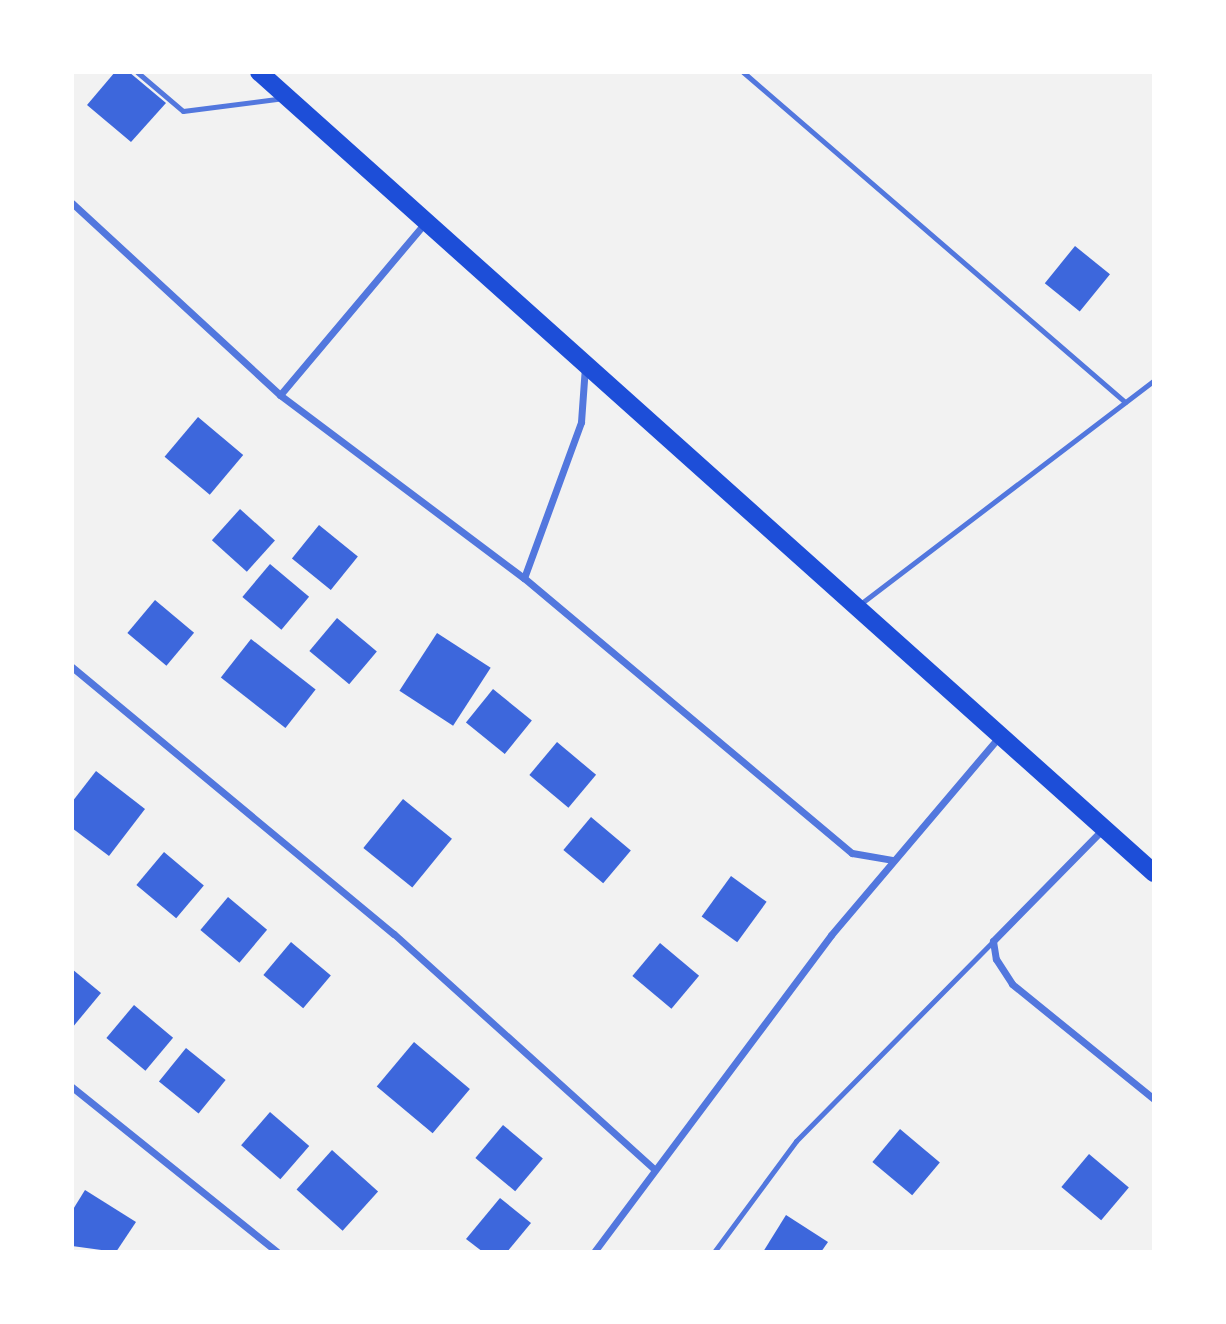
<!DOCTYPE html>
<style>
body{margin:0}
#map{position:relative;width:1226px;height:1324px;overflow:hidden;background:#f2f2f2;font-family:Commissioner,sans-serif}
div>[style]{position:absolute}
.building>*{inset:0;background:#3d67dc;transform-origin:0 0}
.service>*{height:5px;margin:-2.5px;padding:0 2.5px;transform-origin:2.5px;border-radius:2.5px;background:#5277de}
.minor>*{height:7px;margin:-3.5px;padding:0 3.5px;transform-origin:3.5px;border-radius:3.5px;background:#5277de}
.primary>*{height:18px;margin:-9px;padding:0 9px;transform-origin:9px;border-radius:9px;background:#1d4ed8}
span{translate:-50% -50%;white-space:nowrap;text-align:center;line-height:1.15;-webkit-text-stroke:7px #fff;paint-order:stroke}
.frame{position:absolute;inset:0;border:74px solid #fff;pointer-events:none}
</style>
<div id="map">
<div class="building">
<i style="clip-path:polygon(115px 72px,129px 72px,166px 103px,131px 142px,87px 105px)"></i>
<i style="left:1075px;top:246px;width:45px;height:48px;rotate:39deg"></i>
<i style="left:198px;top:417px;width:59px;height:52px;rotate:40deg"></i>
<i style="left:240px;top:509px;width:47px;height:42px;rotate:42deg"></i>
<i style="left:319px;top:525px;width:50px;height:43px;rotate:39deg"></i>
<i style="left:270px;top:564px;width:51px;height:43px;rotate:40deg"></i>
<i style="left:155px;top:600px;width:51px;height:43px;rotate:40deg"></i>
<i style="left:337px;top:618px;width:52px;height:43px;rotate:40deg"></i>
<i style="left:437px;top:633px;width:64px;height:69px;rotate:33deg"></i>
<i style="left:251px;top:639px;width:82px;height:49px;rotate:38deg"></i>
<i style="left:493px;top:689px;width:50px;height:43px;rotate:39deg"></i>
<i style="left:557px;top:742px;width:51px;height:43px;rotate:40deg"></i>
<i style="clip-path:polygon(96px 771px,145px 809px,109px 856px,72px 828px,72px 802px)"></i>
<i style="left:403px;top:799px;width:63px;height:63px;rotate:39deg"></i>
<i style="left:591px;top:817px;width:52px;height:43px;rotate:40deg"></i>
<i style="left:164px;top:852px;width:52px;height:43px;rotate:40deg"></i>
<i style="left:731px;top:876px;width:44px;height:50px;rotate:36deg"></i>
<i style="left:228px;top:897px;width:51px;height:43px;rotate:40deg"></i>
<i style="left:291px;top:942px;width:52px;height:43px;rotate:40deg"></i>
<i style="left:660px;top:943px;width:51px;height:43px;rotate:40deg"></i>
<i style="clip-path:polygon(72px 969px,101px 993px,72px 1028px)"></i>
<i style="left:134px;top:1005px;width:51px;height:43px;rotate:40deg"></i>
<i style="left:414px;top:1042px;width:73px;height:58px;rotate:40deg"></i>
<i style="left:186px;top:1048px;width:51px;height:43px;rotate:39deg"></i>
<i style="left:270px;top:1112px;width:52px;height:44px;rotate:41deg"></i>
<i style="left:503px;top:1125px;width:52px;height:43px;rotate:40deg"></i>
<i style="left:900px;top:1129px;width:52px;height:43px;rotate:40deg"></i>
<i style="left:332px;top:1150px;width:62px;height:53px;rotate:42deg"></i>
<i style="left:1089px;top:1154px;width:52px;height:43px;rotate:40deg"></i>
<i style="clip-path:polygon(85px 1190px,136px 1222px,116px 1252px,72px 1246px,72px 1211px)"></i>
<i style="clip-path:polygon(500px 1198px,531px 1223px,507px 1252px,483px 1252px,466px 1239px)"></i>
<i style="clip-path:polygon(786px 1215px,828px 1242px,821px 1252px,763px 1252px)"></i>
</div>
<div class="service">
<i style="left:137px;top:72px;width:60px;rotate:40.3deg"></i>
<i style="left:183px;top:111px;width:102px;rotate:-7.3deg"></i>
<i style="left:743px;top:72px;width:505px;rotate:40.82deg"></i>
<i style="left:859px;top:605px;width:371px;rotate:-37.3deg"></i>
<i style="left:714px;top:1252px;width:138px;rotate:-53.5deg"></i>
<i style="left:796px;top:1141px;width:281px;rotate:-45.4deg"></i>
</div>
<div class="minor">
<i style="left:72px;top:203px;width:283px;rotate:42.7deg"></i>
<i style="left:280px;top:395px;width:305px;rotate:36.9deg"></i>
<i style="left:524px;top:578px;width:428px;rotate:40deg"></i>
<i style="left:852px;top:853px;width:42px;rotate:9.7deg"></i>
<i style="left:280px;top:395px;width:225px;rotate:-49.9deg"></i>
<i style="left:524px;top:578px;width:166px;rotate:-69.9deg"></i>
<i style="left:581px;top:422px;width:56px;rotate:-85.9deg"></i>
<i style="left:72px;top:667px;width:418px;rotate:39.7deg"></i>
<i style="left:394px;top:934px;width:349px;rotate:42.1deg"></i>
<i style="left:1103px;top:829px;width:157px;rotate:134.5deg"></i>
<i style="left:993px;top:941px;width:18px;rotate:81deg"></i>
<i style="left:996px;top:959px;width:30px;rotate:57deg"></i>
<i style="left:1012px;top:984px;width:183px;rotate:39deg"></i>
<i style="left:72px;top:1087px;width:263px;rotate:38.8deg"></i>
<i style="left:594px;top:1252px;width:396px;rotate:-53.2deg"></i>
<i style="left:831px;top:935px;width:261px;rotate:-49.7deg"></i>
</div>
<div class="primary">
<i style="left:259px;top:72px;width:1201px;rotate:41.83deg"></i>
</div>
<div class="frame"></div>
</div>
